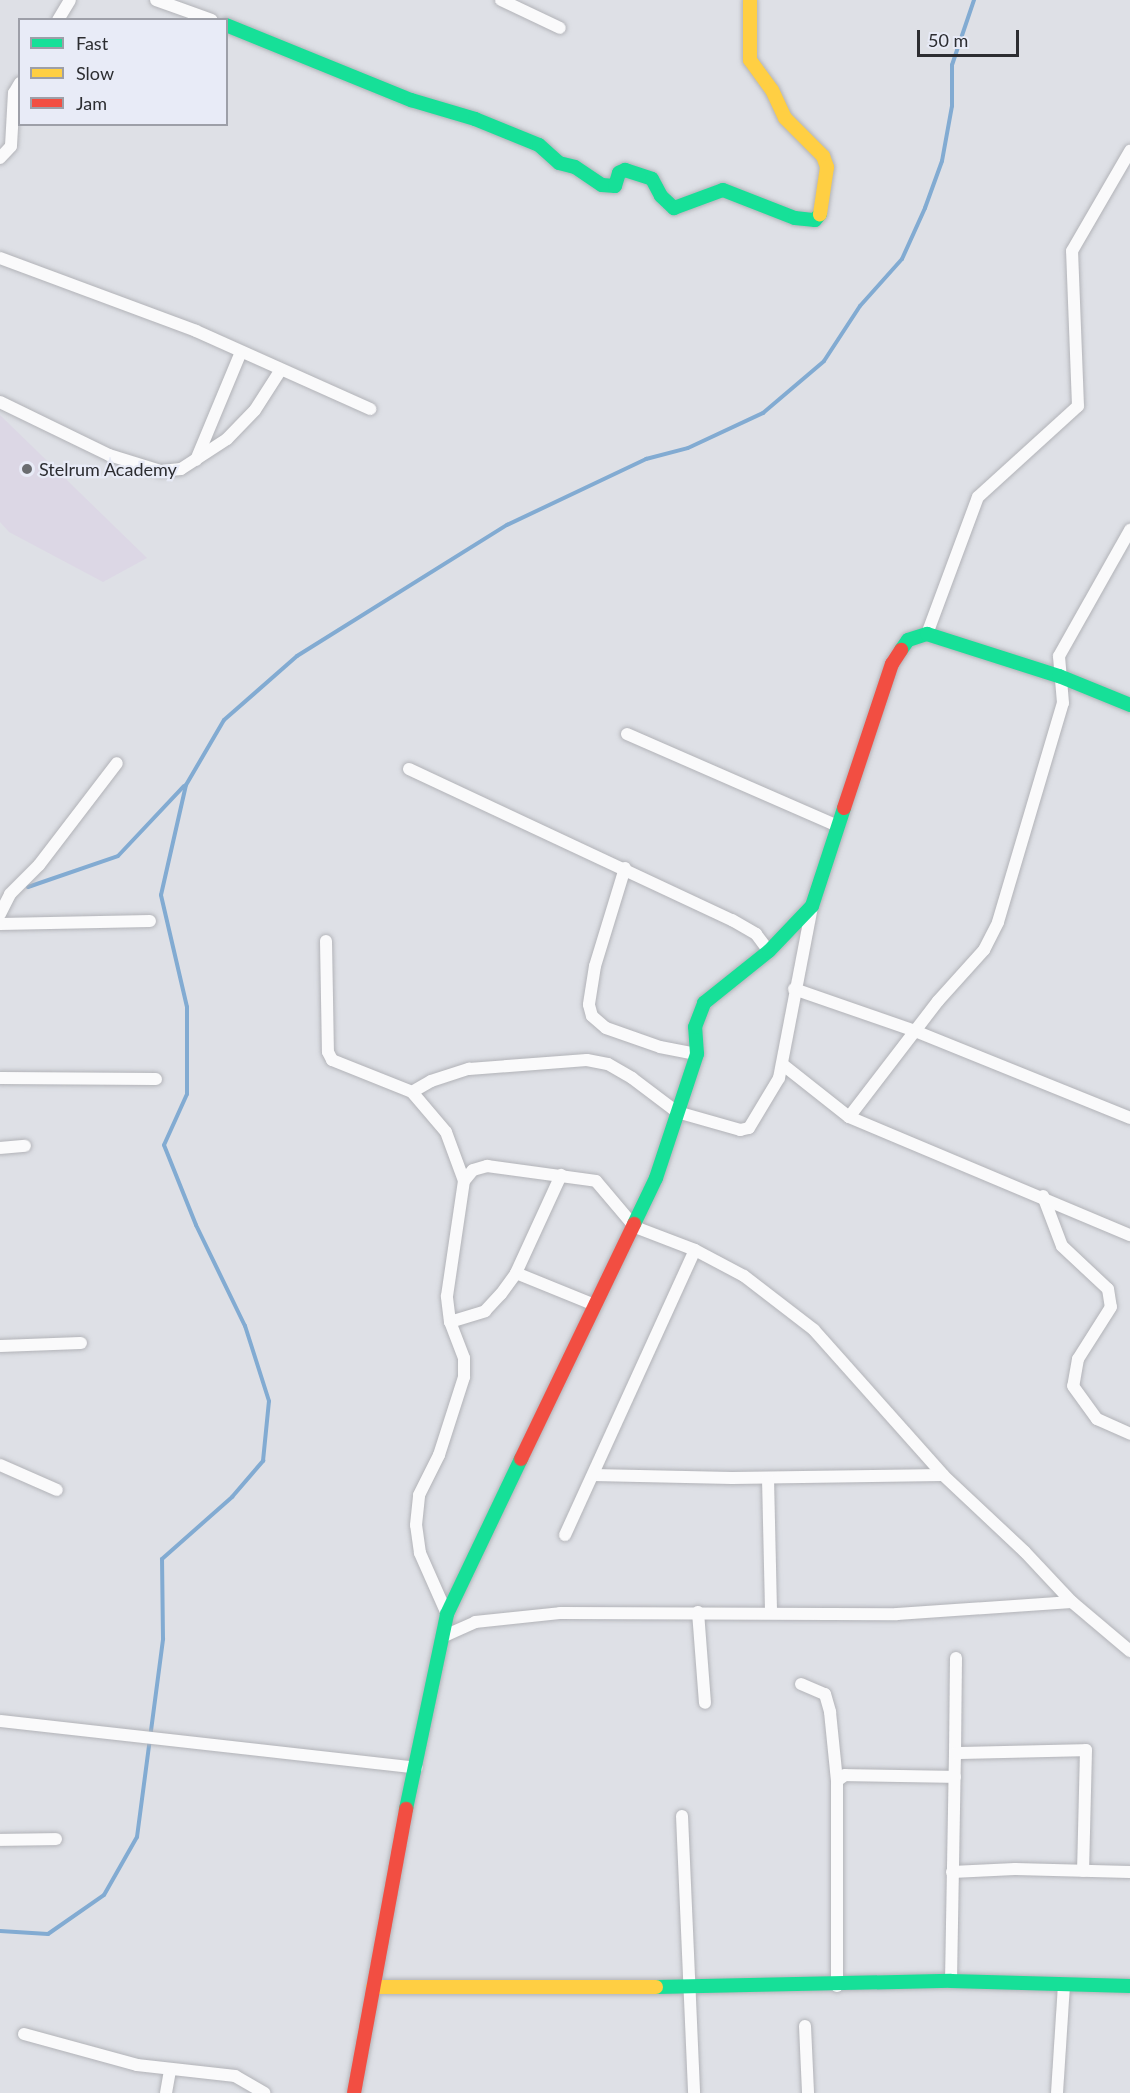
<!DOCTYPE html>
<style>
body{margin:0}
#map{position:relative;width:1130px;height:2093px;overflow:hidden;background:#dee0e6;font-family:Lato,sans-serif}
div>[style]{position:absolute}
.education>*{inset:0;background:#dcd7e5}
.stream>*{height:4px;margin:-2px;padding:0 2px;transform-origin:2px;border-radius:2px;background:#82abd2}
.roads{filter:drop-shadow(0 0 2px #b2b3b8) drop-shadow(0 0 2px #b2b3b8)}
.street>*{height:12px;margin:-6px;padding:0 6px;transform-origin:6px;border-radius:6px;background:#fafafb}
.fast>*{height:14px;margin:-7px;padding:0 7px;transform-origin:7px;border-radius:7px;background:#16e098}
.slow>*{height:14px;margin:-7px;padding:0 7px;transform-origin:7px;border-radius:7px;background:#ffcf43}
.jam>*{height:14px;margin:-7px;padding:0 7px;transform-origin:7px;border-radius:7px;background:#f24e42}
.dots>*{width:16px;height:16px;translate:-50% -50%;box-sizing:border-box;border:3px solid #e8ebf7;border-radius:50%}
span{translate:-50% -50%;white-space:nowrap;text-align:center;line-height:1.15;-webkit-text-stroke:4.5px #e8ebf7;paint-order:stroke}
.poi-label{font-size:18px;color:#2c2d31}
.left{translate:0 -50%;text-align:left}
.legend{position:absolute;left:18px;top:18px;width:210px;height:108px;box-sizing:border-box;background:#e8ebf7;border:2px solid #9d9fa8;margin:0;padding:8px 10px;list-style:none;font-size:18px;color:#2c2d31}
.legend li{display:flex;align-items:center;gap:12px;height:30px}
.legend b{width:30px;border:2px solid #9d9fa8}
.scale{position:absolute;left:917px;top:30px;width:102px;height:27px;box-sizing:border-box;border:3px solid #2c2d31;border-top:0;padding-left:8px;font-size:18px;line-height:21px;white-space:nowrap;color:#2c2d31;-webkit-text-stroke:4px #e8ebf7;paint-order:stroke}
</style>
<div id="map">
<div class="education">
<i style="clip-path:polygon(0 415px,147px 558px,103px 582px,9px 532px,0 522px)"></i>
</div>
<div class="stream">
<i style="left:28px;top:887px;width:95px;rotate:-19deg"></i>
<i style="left:118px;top:856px;width:96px;rotate:-46.7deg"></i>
<i style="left:0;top:1931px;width:48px;rotate:3.6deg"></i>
<i style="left:48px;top:1934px;width:68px;rotate:-34.9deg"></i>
<i style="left:104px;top:1895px;width:67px;rotate:-60.4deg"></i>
<i style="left:137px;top:1837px;width:200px;rotate:-82.5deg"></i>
<i style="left:163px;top:1639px;width:80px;rotate:-90.7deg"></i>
<i style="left:162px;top:1559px;width:94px;rotate:-41.5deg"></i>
<i style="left:232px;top:1497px;width:48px;rotate:-49.3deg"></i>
<i style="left:263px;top:1461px;width:60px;rotate:-84.3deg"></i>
<i style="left:269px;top:1401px;width:79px;rotate:-107.7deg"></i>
<i style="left:245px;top:1326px;width:112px;rotate:-115.9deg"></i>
<i style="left:196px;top:1225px;width:86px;rotate:-111.8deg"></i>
<i style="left:164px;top:1145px;width:56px;rotate:-65.7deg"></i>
<i style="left:187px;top:1094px;width:87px;rotate:-90deg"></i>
<i style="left:187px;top:1007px;width:115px;rotate:-103.1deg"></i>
<i style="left:161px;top:895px;width:113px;rotate:-77.2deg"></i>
<i style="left:186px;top:785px;width:75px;rotate:-59.7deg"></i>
<i style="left:224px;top:720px;width:97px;rotate:-41.2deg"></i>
<i style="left:297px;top:656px;width:248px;rotate:-32deg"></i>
<i style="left:507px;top:525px;width:154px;rotate:-25.4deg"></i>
<i style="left:646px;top:459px;width:43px;rotate:-14.7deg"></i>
<i style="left:688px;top:448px;width:83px;rotate:-25deg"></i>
<i style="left:763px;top:413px;width:80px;rotate:-40.4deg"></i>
<i style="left:824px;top:361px;width:66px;rotate:-56.8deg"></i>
<i style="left:860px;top:306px;width:63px;rotate:-48.2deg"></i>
<i style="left:902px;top:259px;width:56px;rotate:-65.7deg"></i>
<i style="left:925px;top:208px;width:50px;rotate:-70.1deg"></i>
<i style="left:942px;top:161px;width:56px;rotate:-79.7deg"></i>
<i style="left:952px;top:106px;width:41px;rotate:-90deg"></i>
<i style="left:952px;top:65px;width:69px;rotate:-71.3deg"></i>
</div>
<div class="roads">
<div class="street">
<i style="left:156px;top:0;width:59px;rotate:19.7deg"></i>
<i style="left:501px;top:0;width:65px;rotate:25.4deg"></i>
<i style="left:58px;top:20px;width:23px;rotate:-59deg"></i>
<i style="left:0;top:158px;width:16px;rotate:-47deg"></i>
<i style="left:11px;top:146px;width:53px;rotate:-86.8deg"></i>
<i style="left:14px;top:93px;width:12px;rotate:-59deg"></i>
<i style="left:0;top:258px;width:209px;rotate:20.4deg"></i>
<i style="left:196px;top:331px;width:191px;rotate:24.1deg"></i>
<i style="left:0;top:402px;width:121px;rotate:25.9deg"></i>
<i style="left:109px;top:455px;width:54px;rotate:17.1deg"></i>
<i style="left:161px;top:471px;width:20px;rotate:-6deg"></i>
<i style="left:181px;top:469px;width:55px;rotate:-33.1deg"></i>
<i style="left:227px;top:439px;width:40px;rotate:-46deg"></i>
<i style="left:255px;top:410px;width:46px;rotate:-57.3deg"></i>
<i style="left:196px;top:460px;width:117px;rotate:-67.4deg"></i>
<i style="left:927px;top:634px;width:146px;rotate:-69.6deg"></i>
<i style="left:978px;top:497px;width:135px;rotate:-42.3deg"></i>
<i style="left:1078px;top:406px;width:155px;rotate:-92.2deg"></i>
<i style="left:1072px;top:251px;width:116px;rotate:-59.9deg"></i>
<i style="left:627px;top:734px;width:230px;rotate:23.6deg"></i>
<i style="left:409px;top:769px;width:357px;rotate:25.1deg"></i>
<i style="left:732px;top:920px;width:28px;rotate:30deg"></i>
<i style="left:756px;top:934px;width:21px;rotate:53deg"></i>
<i style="left:625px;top:868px;width:102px;rotate:107deg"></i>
<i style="left:595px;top:966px;width:39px;rotate:99deg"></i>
<i style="left:589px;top:1005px;width:11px;rotate:75deg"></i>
<i style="left:592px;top:1016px;width:18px;rotate:41deg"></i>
<i style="left:606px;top:1028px;width:57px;rotate:19.4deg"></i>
<i style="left:660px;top:1047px;width:38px;rotate:11deg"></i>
<i style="left:0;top:914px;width:22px;rotate:-63deg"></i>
<i style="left:10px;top:894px;width:41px;rotate:-45deg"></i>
<i style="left:39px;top:865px;width:128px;rotate:-52.6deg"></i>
<i style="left:0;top:924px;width:150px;rotate:-1.1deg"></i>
<i style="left:326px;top:941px;width:111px;rotate:89deg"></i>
<i style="left:328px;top:1052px;width:9px;rotate:63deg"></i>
<i style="left:332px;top:1060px;width:86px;rotate:21.8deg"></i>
<i style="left:412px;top:1092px;width:52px;rotate:49.6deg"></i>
<i style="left:446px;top:1132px;width:52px;rotate:69.8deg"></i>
<i style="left:794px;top:989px;width:128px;rotate:19.1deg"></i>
<i style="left:915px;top:1031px;width:232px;rotate:22deg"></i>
<i style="left:782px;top:1064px;width:85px;rotate:38.3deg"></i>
<i style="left:849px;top:1117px;width:305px;rotate:22.8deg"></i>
<i style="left:0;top:1078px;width:156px;rotate:0.4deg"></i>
<i style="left:412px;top:1092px;width:22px;rotate:-30deg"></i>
<i style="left:431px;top:1081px;width:40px;rotate:-18deg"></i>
<i style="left:469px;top:1069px;width:118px;rotate:-4.4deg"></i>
<i style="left:587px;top:1060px;width:21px;rotate:11deg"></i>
<i style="left:608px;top:1064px;width:28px;rotate:30deg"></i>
<i style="left:632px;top:1078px;width:56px;rotate:37.1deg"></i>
<i style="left:677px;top:1112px;width:66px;rotate:15.9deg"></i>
<i style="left:740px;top:1130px;width:9px;rotate:-13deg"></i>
<i style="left:749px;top:1128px;width:58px;rotate:-59deg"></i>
<i style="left:779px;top:1078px;width:175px;rotate:-79.1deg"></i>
<i style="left:849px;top:1117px;width:146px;rotate:-52.5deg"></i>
<i style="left:938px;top:1001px;width:69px;rotate:-48deg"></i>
<i style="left:984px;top:950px;width:31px;rotate:-63deg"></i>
<i style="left:998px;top:922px;width:228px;rotate:-73.5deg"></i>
<i style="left:1063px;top:703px;width:47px;rotate:-94.9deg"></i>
<i style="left:1059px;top:656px;width:145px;rotate:-60.6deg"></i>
<i style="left:0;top:1148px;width:25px;rotate:-5deg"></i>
<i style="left:1043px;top:1196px;width:53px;rotate:69.2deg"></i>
<i style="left:1062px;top:1246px;width:63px;rotate:43.1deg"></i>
<i style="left:1108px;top:1289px;width:18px;rotate:81deg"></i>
<i style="left:1111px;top:1307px;width:62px;rotate:122.4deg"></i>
<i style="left:1078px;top:1359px;width:27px;rotate:100deg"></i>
<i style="left:1073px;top:1386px;width:41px;rotate:54deg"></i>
<i style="left:1097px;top:1419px;width:36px;rotate:24deg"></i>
<i style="left:516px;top:1273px;width:85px;rotate:22.1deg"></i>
<i style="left:450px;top:1322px;width:37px;rotate:-17deg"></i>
<i style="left:485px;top:1311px;width:23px;rotate:-47deg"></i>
<i style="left:501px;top:1294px;width:26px;rotate:-54deg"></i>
<i style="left:516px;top:1273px;width:108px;rotate:-65.3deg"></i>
<i style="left:0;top:1346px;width:81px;rotate:-2.1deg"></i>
<i style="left:0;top:1465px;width:62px;rotate:23.7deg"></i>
<i style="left:593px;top:1475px;width:139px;rotate:1.2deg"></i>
<i style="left:732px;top:1478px;width:211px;rotate:-0.8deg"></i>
<i style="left:768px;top:1478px;width:133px;rotate:88.7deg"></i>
<i style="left:565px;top:1535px;width:313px;rotate:-65.5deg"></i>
<i style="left:698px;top:1612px;width:91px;rotate:85.6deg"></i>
<i style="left:447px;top:1614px;width:67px;rotate:-113.9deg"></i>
<i style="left:420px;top:1553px;width:28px;rotate:-98deg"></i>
<i style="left:416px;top:1525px;width:30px;rotate:-84deg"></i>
<i style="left:419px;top:1495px;width:45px;rotate:-63.4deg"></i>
<i style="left:439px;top:1455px;width:82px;rotate:-72.2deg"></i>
<i style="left:464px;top:1377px;width:19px;rotate:-90deg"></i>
<i style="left:464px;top:1358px;width:39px;rotate:-111deg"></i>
<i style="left:450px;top:1322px;width:26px;rotate:-97deg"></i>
<i style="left:447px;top:1296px;width:116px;rotate:-81.6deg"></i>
<i style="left:464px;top:1181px;width:14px;rotate:-51deg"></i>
<i style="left:473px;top:1170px;width:15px;rotate:-16deg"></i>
<i style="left:487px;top:1166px;width:110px;rotate:7.8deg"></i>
<i style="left:596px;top:1181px;width:60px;rotate:49.7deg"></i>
<i style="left:635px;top:1227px;width:64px;rotate:21deg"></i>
<i style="left:695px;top:1250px;width:55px;rotate:28deg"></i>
<i style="left:744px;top:1276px;width:88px;rotate:37.6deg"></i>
<i style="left:814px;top:1330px;width:194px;rotate:48.3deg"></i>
<i style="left:943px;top:1475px;width:112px;rotate:43.2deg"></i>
<i style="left:1025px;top:1552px;width:69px;rotate:46.8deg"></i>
<i style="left:1072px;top:1602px;width:76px;rotate:40.2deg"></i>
<i style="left:442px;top:1637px;width:36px;rotate:-24deg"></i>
<i style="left:475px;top:1622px;width:85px;rotate:-6deg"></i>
<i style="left:560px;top:1613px;width:337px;rotate:0.2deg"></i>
<i style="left:897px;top:1614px;width:175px;rotate:-3.9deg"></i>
<i style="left:801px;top:1684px;width:26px;rotate:23deg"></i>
<i style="left:825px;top:1694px;width:19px;rotate:74deg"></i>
<i style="left:830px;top:1712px;width:69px;rotate:84.2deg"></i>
<i style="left:837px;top:1781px;width:205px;rotate:90deg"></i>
<i style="left:0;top:1721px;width:419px;rotate:6.4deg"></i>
<i style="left:955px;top:1753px;width:95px;rotate:-89.4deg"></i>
<i style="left:837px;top:1781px;width:10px;rotate:-37deg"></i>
<i style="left:845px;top:1775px;width:110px;rotate:1deg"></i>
<i style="left:682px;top:1816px;width:277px;rotate:87.5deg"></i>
<i style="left:0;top:1840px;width:56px;rotate:-1deg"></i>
<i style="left:952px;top:1872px;width:63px;rotate:-2.7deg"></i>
<i style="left:1015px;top:1869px;width:115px;rotate:1.5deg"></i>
<i style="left:951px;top:1981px;width:228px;rotate:-89deg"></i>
<i style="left:955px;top:1753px;width:131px;rotate:-1.3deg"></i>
<i style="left:1086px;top:1750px;width:121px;rotate:91.4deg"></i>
<i style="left:805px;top:2026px;width:67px;rotate:87.4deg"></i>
<i style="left:24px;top:2034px;width:117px;rotate:15.3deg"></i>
<i style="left:137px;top:2065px;width:99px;rotate:6.4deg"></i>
<i style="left:235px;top:2076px;width:34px;rotate:30deg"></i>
<i style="left:166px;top:2093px;width:23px;rotate:-80deg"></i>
<i style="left:1057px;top:2093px;width:109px;rotate:-86.3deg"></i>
</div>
<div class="fast">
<i style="left:226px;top:25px;width:200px;rotate:22.1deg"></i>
<i style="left:411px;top:100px;width:67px;rotate:16.5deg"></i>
<i style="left:475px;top:119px;width:69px;rotate:22.1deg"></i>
<i style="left:539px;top:145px;width:27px;rotate:42deg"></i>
<i style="left:559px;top:163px;width:16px;rotate:14deg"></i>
<i style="left:575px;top:167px;width:32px;rotate:34deg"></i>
<i style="left:602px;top:185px;width:13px;rotate:4deg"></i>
<i style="left:615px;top:186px;width:14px;rotate:-73deg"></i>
<i style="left:619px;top:173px;width:7px;rotate:-27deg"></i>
<i style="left:625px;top:170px;width:28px;rotate:18deg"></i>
<i style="left:652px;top:179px;width:19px;rotate:62deg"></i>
<i style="left:661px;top:196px;width:18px;rotate:43deg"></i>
<i style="left:674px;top:208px;width:52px;rotate:-20.2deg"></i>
<i style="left:723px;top:190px;width:77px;rotate:21.3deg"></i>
<i style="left:795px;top:218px;width:20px;rotate:6deg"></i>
<i style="left:815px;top:220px;width:8px;rotate:-50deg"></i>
<i style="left:901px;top:650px;width:12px;rotate:-55deg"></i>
<i style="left:908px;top:640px;width:20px;rotate:-18deg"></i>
<i style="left:927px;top:634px;width:139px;rotate:17.7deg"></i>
<i style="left:1059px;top:676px;width:77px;rotate:22.2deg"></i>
<i style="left:634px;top:1224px;width:51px;rotate:-64.4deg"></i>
<i style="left:656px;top:1178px;width:131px;rotate:-71.7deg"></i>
<i style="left:697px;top:1054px;width:27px;rotate:-94deg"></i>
<i style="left:695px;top:1027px;width:26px;rotate:-69deg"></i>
<i style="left:704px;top:1003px;width:83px;rotate:-38.7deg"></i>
<i style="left:769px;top:951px;width:62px;rotate:-46.3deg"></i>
<i style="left:812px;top:906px;width:103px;rotate:-71.9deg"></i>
<i style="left:406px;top:1809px;width:199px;rotate:-78.1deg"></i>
<i style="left:447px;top:1614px;width:172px;rotate:-64.5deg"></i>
<i style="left:656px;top:1987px;width:295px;rotate:-1.2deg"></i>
<i style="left:951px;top:1981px;width:179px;rotate:1.6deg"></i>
</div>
<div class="slow">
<i style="left:750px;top:0;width:60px;rotate:90deg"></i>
<i style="left:750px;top:60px;width:37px;rotate:54deg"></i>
<i style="left:772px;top:90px;width:31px;rotate:65deg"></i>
<i style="left:785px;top:118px;width:54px;rotate:45deg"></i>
<i style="left:823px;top:156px;width:12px;rotate:70deg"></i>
<i style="left:827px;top:167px;width:48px;rotate:98.5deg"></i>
<i style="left:373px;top:1987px;width:283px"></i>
</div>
<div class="jam">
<i style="left:844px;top:808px;width:152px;rotate:-71.6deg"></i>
<i style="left:892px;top:664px;width:17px;rotate:-57deg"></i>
<i style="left:521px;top:1459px;width:261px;rotate:-64.3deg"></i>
<i style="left:354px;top:2093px;width:289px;rotate:-79.6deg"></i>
</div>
</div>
<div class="dots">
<i style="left:27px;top:469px;background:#6a6c70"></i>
</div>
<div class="poi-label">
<span class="left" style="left:39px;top:469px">Stelrum Academy</span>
</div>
<ul class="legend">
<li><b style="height:8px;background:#16e098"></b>Fast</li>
<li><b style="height:8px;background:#ffcf43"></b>Slow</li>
<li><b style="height:8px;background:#f24e42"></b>Jam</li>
</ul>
<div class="scale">50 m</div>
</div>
